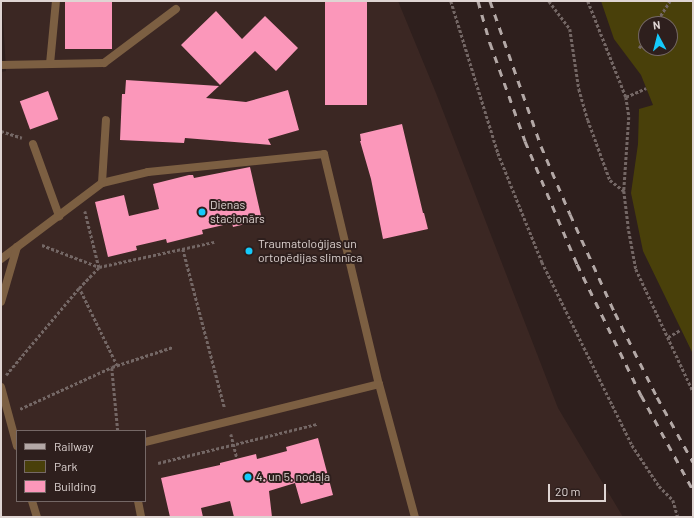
<!DOCTYPE html>
<meta charset="utf-8">
<style>
body{margin:0}
#map{position:relative;width:694px;height:518px;overflow:hidden;background:#2e1f1d;font-family:Barlow,sans-serif}
div>[style]{position:absolute}
.built>*{inset:0;background:#3b2723}
.green>*{inset:0;background:#49400a}
.building>*{inset:0;background:#fb97ba;transform-origin:0 0}
.path>*{height:2.5px;margin-top:-1.25px;transform-origin:0;background:repeating-linear-gradient(90deg,#746765 0 3px,transparent 0 5px)}
.service>*{height:8px;margin:-4px;padding:0 4px;transform-origin:4px;border-radius:4px;background:#7c5f42}
.rail>*{height:3px;margin-top:-1.5px;transform-origin:0;background:repeating-linear-gradient(90deg,#b3a8a6 0 7px,transparent 0 14px)}
.dots>*{width:11px;height:11px;translate:-50% -50%;box-sizing:border-box;border:2px solid #2e1f1d;border-radius:50%}
span{translate:-50% -50%;white-space:nowrap;text-align:center;line-height:1.15;-webkit-text-stroke:4px #2e1f1d;paint-order:stroke}
.poi-label{font-size:12px;color:#dfd5d3}
.left{translate:0 -50%;text-align:left}
.frame{position:absolute;inset:0;border:2px solid #dfd5d3;pointer-events:none}
.legend{position:absolute;left:16px;top:430px;width:130px;height:72px;box-sizing:border-box;background:#2e1f1d;border:1px solid #756866;margin:0;padding:5px 7px;list-style:none;font-size:12px;color:#dfd5d3}
.legend li{display:flex;align-items:center;gap:8px;height:20px}
.legend b{width:20px;border:1px solid #756866}
.north{position:absolute;left:638px;top:16px;width:40px;height:40px;box-sizing:border-box;background:#2e1f1d;border:1px solid #756866;border-radius:50%;rotate:353deg;font-size:11px;font-weight:700;line-height:16px;text-align:center;color:#dfd5d3}
.north::after{content:'';display:block;margin:auto;width:14px;height:18px;background:#15cafb;clip-path:polygon(50% 0,100% 100%,50% 72%,0 100%)}
.scale{position:absolute;left:548px;top:484px;width:58px;height:18px;box-sizing:border-box;border:2px solid #dfd5d3;border-top:0;padding-left:5px;font-size:12px;line-height:14px;white-space:nowrap;color:#dfd5d3;-webkit-text-stroke:3px #2e1f1d;paint-order:stroke}
</style>
<div id="map">
<div class="built">
<i style="clip-path:polygon(evenodd,2px 1px,398px 1px,436px 93px,558px 408px,623px 517px,1px 517px,1px 72px,6px 71px,2px 1px,17px 431px,145px 431px,145px 501px,17px 501px,17px 431px)"></i>
</div>
<div class="green">
<i style="clip-path:polygon(evenodd,601px 1px,693px 1px,693px 354px,643px 251px,631px 193px,638px 144px,639px 109px,653px 105px,641px 75px,614px 39px,601px 1px,646px 24px,670px 24px,670px 48px,646px 48px,646px 24px)"></i>
</div>
<div class="building">
<i style="left:65px;top:1px;width:47px;height:48px"></i>
<i style="left:325px;top:1px;width:42px;height:104px"></i>
<i style="clip-path:polygon(216px 11px,242px 39px,265px 16px,298px 48px,276px 71px,255px 51px,220px 85px,181px 45px)"></i>
<i style="clip-path:polygon(126px 80px,219px 86px,206px 98px,246px 102px,288px 90px,299px 130px,268px 139px,271px 145px,185px 138px,184px 143px,120px 140px,122px 94px,125px 94px)"></i>
<i style="left:48px;top:91px;width:30px;height:30px;rotate:70deg"></i>
<i style="clip-path:polygon(402px 124px,423px 213px,424px 213px,428px 229px,383px 239px,371px 179px,360px 141px,361px 141px,360px 134px)"></i>
<i style="clip-path:polygon(250px 167px,262px 220px,233px 227px,232px 223px,202px 230px,203px 234px,167px 243px,166px 239px,136px 246px,137px 250px,108px 257px,95px 202px,124px 195px,129px 216px,159px 209px,153px 184px,189px 175px,193px 175px,194px 178px)"></i>
<i style="clip-path:polygon(318px 438px,333px 495px,301px 504px,295px 483px,269px 491px,272px 517px,234px 517px,230px 501px,201px 508px,203px 517px,170px 517px,161px 478px,220px 465px,220px 463px,256px 454px,257px 459px,287px 451px,286px 447px)"></i>
</div>
<div class="path">
<i style="left:451px;top:1px;width:159px;rotate:72.8deg"></i>
<i style="left:498px;top:153px;width:118px;rotate:68deg"></i>
<i style="left:542px;top:262px;width:204px;rotate:63.8deg"></i>
<i style="left:632px;top:445px;width:49px;rotate:56.6deg"></i>
<i style="left:659px;top:486px;width:20px;rotate:45deg"></i>
<i style="left:673px;top:500px;width:18px;rotate:74deg"></i>
<i style="left:549px;top:1px;width:35px;rotate:53deg"></i>
<i style="left:570px;top:29px;width:61px;rotate:81.5deg"></i>
<i style="left:579px;top:89px;width:32px;rotate:74deg"></i>
<i style="left:588px;top:120px;width:64px;rotate:69.9deg"></i>
<i style="left:610px;top:180px;width:18px;rotate:38deg"></i>
<i style="left:588px;top:1px;width:103px;rotate:68.4deg"></i>
<i style="left:626px;top:97px;width:20px;rotate:81deg"></i>
<i style="left:629px;top:117px;width:74px;rotate:93.9deg"></i>
<i style="left:624px;top:191px;width:35px;rotate:83deg"></i>
<i style="left:628px;top:226px;width:44px;rotate:79.5deg"></i>
<i style="left:636px;top:269px;width:135px;rotate:65deg"></i>
<i style="left:655px;top:24px;width:27px;rotate:-57deg"></i>
<i style="left:639px;top:48px;width:12px;rotate:-55deg"></i>
<i style="left:626px;top:97px;width:22px;rotate:-24deg"></i>
<i style="left:1px;top:131px;width:22px;rotate:18deg"></i>
<i style="left:85px;top:211px;width:58px;rotate:76deg"></i>
<i style="left:42px;top:245px;width:61px;rotate:21.1deg"></i>
<i style="left:183px;top:249px;width:165px;rotate:75.3deg"></i>
<i style="left:668px;top:337px;width:14px;rotate:-30deg"></i>
<i style="left:117px;top:366px;width:87px;rotate:-116deg"></i>
<i style="left:79px;top:288px;width:29px;rotate:-46deg"></i>
<i style="left:99px;top:267px;width:118px;rotate:-12.3deg"></i>
<i style="left:112px;top:368px;width:63px;rotate:84.6deg"></i>
<i style="left:6px;top:375px;width:114px;rotate:-50deg"></i>
<i style="left:20px;top:409px;width:101px;rotate:-24.5deg"></i>
<i style="left:112px;top:367px;width:64px;rotate:-18.2deg"></i>
<i style="left:231px;top:434px;width:25px;rotate:76deg"></i>
<i style="left:158px;top:463px;width:164px;rotate:-13.8deg"></i>
</div>
<div class="service">
<i style="left:50px;top:64px;width:63px;rotate:-84.6deg"></i>
<i style="left:1px;top:65px;width:103px;rotate:-1.1deg"></i>
<i style="left:104px;top:63px;width:90px;rotate:-36.9deg"></i>
<i style="left:33px;top:144px;width:77px;rotate:70.1deg"></i>
<i style="left:102px;top:183px;width:47px;rotate:-13.4deg"></i>
<i style="left:148px;top:172px;width:177px;rotate:-5.8deg"></i>
<i style="left:324px;top:154px;width:236px;rotate:76.6deg"></i>
<i style="left:379px;top:384px;width:138px;rotate:74.9deg"></i>
<i style="left:17px;top:247px;width:106px;rotate:-37deg"></i>
<i style="left:102px;top:183px;width:63px;rotate:-86.4deg"></i>
<i style="left:1px;top:259px;width:20px;rotate:-37deg"></i>
<i style="left:17px;top:247px;width:57px;rotate:106.2deg"></i>
<i style="left:1px;top:387px;width:61px;rotate:74.8deg"></i>
<i style="left:145px;top:442px;width:241px;rotate:-13.9deg"></i>
<i style="left:32px;top:501px;width:17px;rotate:73deg"></i>
<i style="left:138px;top:501px;width:16px;rotate:79deg"></i>
</div>
<div class="rail">
<i style="left:478px;top:1px;width:44px;rotate:74.1deg"></i>
<i style="left:490px;top:43px;width:104px;rotate:70.3deg"></i>
<i style="left:525px;top:141px;width:134px;rotate:67.1deg"></i>
<i style="left:577px;top:264px;width:146px;rotate:64deg"></i>
<i style="left:641px;top:395px;width:108px;rotate:61.3deg"></i>
<i style="left:490px;top:1px;width:154px;rotate:70.6deg"></i>
<i style="left:541px;top:146px;width:74px;rotate:66.9deg"></i>
<i style="left:570px;top:214px;width:109px;rotate:65.6deg"></i>
<i style="left:615px;top:313px;width:94px;rotate:63.4deg"></i>
<i style="left:657px;top:397px;width:74px;rotate:61deg"></i>
</div>
<div class="dots">
<i style="left:202px;top:212px;background:#15cafb"></i>
<i style="left:249px;top:251px;background:#15cafb"></i>
<i style="left:248px;top:477px;background:#15cafb"></i>
</div>
<div class="poi-label">
<span class="left" style="left:210px;top:212px">Dienas<br>stacionārs</span>
<span class="left" style="left:258px;top:251px">Traumatoloģijas un<br>ortopēdijas slimnīca</span>
<span class="left" style="left:256px;top:477px">4. un 5. nodaļa</span>
</div>
<div class="frame"></div>
<ul class="legend">
<li><b style="height:5px;background:#b3a8a6"></b>Railway</li>
<li><b style="height:11px;background:#49400a"></b>Park</li>
<li><b style="height:11px;background:#fb97ba"></b>Building</li>
</ul>
<div class="north">N</div>
<div class="scale">20 m</div>
</div>
